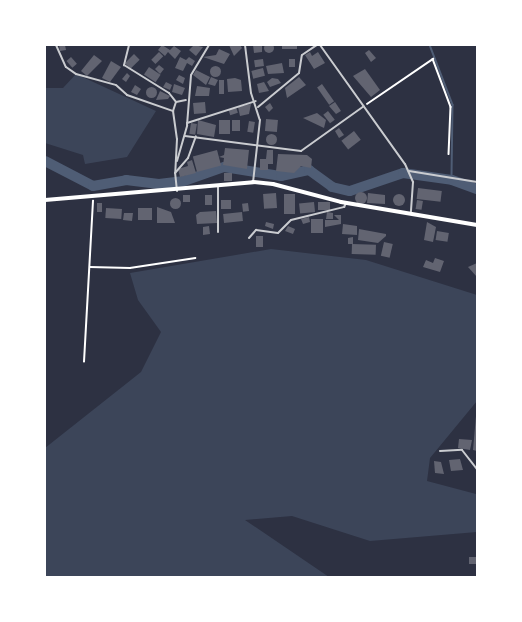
<!DOCTYPE html>
<style>
body{margin:0}
#map{position:relative;width:522px;height:622px;overflow:hidden;background:#2d3142;font-family:"Roboto Condensed",sans-serif}
div>[style]{position:absolute}
.green>*{inset:0;background:#3c4559}
.stream>*{height:1.5px;margin:-0.75px;padding:0 0.75px;transform-origin:0.75px;border-radius:0.75px;background:#4f5d75}
.river>*{height:10px;margin:-5px;padding:0 5px;transform-origin:5px;border-radius:5px;background:#4f5d75}
.building>*{inset:0;background:#626471;transform-origin:0 0}
.round{border-radius:50%}
.path>*{height:1.5px;margin:-0.75px;padding:0 0.75px;transform-origin:0.75px;border-radius:0.75px;background:#fff}
.minor>*{height:2px;margin:-1px;padding:0 1px;transform-origin:1px;border-radius:1px;background:#caccd0}
.secondary>*{height:4px;margin:-2px;padding:0 2px;transform-origin:2px;border-radius:2px;background:#fff}
span{translate:-50% -50%;white-space:nowrap;text-align:center;line-height:1.15;-webkit-text-stroke:6px #fff;paint-order:stroke}
.frame{position:absolute;inset:0;border:46px solid #fff;pointer-events:none}
</style>
<div id="map">
<div class="green">
<i style="clip-path:polygon(76px 74px,156px 111px,127px 157px,85px 164px,83px 155px,45px 143px,45px 88px,63px 88px)"></i>
<i style="clip-path:polygon(271px 249px,366px 260px,477px 295px,477px 401px,430px 458px,427px 481px,476px 494px,477px 532px,370px 541px,292px 516px,245px 520px,329px 577px,45px 577px,45px 448px,141px 372px,161px 332px,138px 300px,130px 273px)"></i>
</div>
<div class="stream">
<i style="left:430px;top:45px;width:64px;rotate:69deg"></i>
<i style="left:453px;top:105px;width:75px;rotate:90.8deg"></i>
</div>
<div class="river">
<i style="left:45px;top:161px;width:54px;rotate:27.5deg"></i>
<i style="left:93px;top:186px;width:34px;rotate:-10deg"></i>
<i style="left:126px;top:180px;width:33px;rotate:7deg"></i>
<i style="left:159px;top:184px;width:25px;rotate:-7deg"></i>
<i style="left:184px;top:181px;width:42px;rotate:-19.3deg"></i>
<i style="left:224px;top:167px;width:58px;rotate:9deg"></i>
<i style="left:281px;top:176px;width:29px;rotate:-12deg"></i>
<i style="left:309px;top:170px;width:29px;rotate:36deg"></i>
<i style="left:332px;top:187px;width:18px;rotate:13deg"></i>
<i style="left:350px;top:191px;width:56px;rotate:-18.8deg"></i>
<i style="left:403px;top:173px;width:49px;rotate:8.1deg"></i>
<i style="left:452px;top:180px;width:27px;rotate:20deg"></i>
</div>
<div class="building">
<i class="round" style="left:264px;top:43px;width:10px;height:10px"></i>
<i style="clip-path:polygon(59px 45px,65px 45px,66px 50px,60px 51px)"></i>
<i style="clip-path:polygon(162px 45px,170px 50px,174px 46px,181px 51px,175px 59px,168px 52px,165px 56px,158px 50px)"></i>
<i style="clip-path:polygon(194px 45px,203px 47px,196px 56px,189px 50px)"></i>
<i style="clip-path:polygon(229px 45px,240px 45px,242px 48px,234px 56px)"></i>
<i style="clip-path:polygon(253px 45px,262px 45px,262px 52px,254px 53px)"></i>
<i style="left:282px;top:45px;width:15px;height:4px"></i>
<i style="clip-path:polygon(219px 49px,230px 54px,224px 64px,203px 57px,216px 55px)"></i>
<i style="clip-path:polygon(369px 50px,376px 58px,371px 62px,365px 53px)"></i>
<i style="left:159px;top:52px;width:6px;height:11px;rotate:45deg"></i>
<i style="clip-path:polygon(310px 52px,312px 56px,318px 52px,325px 63px,314px 69px,305px 55px)"></i>
<i style="left:134px;top:54px;width:8px;height:13px;rotate:45deg"></i>
<i style="clip-path:polygon(94px 55px,102px 61px,87px 76px,81px 71px)"></i>
<i style="left:71px;top:57px;width:9px;height:6px;rotate:49deg"></i>
<i style="clip-path:polygon(180px 57px,186px 60px,189px 57px,195px 61px,192px 66px,187px 63px,183px 71px,175px 68px)"></i>
<i style="left:263px;top:59px;width:7px;height:9px;rotate:82deg"></i>
<i style="left:289px;top:59px;width:6px;height:8px"></i>
<i style="clip-path:polygon(111px 61px,121px 67px,110px 82px,102px 78px)"></i>
<i style="clip-path:polygon(282px 63px,284px 73px,268px 74px,266px 66px)"></i>
<i style="clip-path:polygon(159px 65px,164px 69px,160px 74px,155px 69px)"></i>
<i class="round" style="left:209.5px;top:65.5px;width:11px;height:11px"></i>
<i style="left:149px;top:67px;width:14px;height:9px;rotate:34deg"></i>
<i style="left:263px;top:68px;width:8px;height:12px;rotate:76deg"></i>
<i style="clip-path:polygon(365px 69px,380px 90px,371px 97px,353px 76px)"></i>
<i style="clip-path:polygon(196px 70px,210px 77px,206px 85px,193px 75px)"></i>
<i style="clip-path:polygon(127px 73px,130px 76px,126px 82px,122px 79px)"></i>
<i style="clip-path:polygon(179px 75px,185px 78px,183px 84px,176px 80px)"></i>
<i style="clip-path:polygon(211px 77px,218px 80px,215px 86px,208px 84px)"></i>
<i style="clip-path:polygon(299px 77px,306px 85px,287px 98px,285px 88px)"></i>
<i style="clip-path:polygon(235px 78px,241px 80px,242px 91px,228px 92px,227px 79px)"></i>
<i style="clip-path:polygon(272px 78px,278px 79px,281px 83px,270px 87px,267px 82px)"></i>
<i style="left:219px;top:80px;width:5px;height:14px"></i>
<i style="clip-path:polygon(166px 82px,172px 85px,170px 90px,163px 87px)"></i>
<i style="clip-path:polygon(264px 82px,269px 91px,259px 93px,257px 84px)"></i>
<i style="clip-path:polygon(174px 84px,185px 88px,182px 95px,172px 92px)"></i>
<i style="left:322px;top:84px;width:21px;height:6px;rotate:55deg"></i>
<i style="clip-path:polygon(135px 85px,141px 89px,137px 95px,131px 92px)"></i>
<i style="clip-path:polygon(197px 86px,210px 88px,209px 96px,195px 96px)"></i>
<i class="round" style="left:145.5px;top:86.5px;width:11px;height:11px"></i>
<i style="clip-path:polygon(160px 91px,170px 96px,168px 99px,156px 100px)"></i>
<i style="left:205px;top:102px;width:11px;height:12px;rotate:85deg"></i>
<i style="clip-path:polygon(335px 102px,341px 111px,336px 114px,329px 106px)"></i>
<i style="clip-path:polygon(270px 103px,273px 108px,269px 112px,265px 107px)"></i>
<i style="clip-path:polygon(251px 104px,249px 114px,240px 116px,238px 107px)"></i>
<i style="left:236px;top:107px;width:6px;height:8px;rotate:72deg"></i>
<i style="left:328px;top:111px;width:11px;height:6px;rotate:52deg"></i>
<i style="clip-path:polygon(317px 113px,326px 120px,324px 128px,303px 118px)"></i>
<i style="left:266px;top:119px;width:12px;height:12px;rotate:5deg"></i>
<i style="clip-path:polygon(198px 120px,216px 125px,214px 137px,197px 134px)"></i>
<i style="left:219px;top:120px;width:11px;height:14px"></i>
<i style="left:232px;top:120px;width:8px;height:11px"></i>
<i style="left:249px;top:121px;width:6px;height:11px;rotate:9deg"></i>
<i style="left:191px;top:123px;width:6px;height:11px;rotate:9deg"></i>
<i style="clip-path:polygon(339px 128px,344px 135px,339px 138px,335px 131px)"></i>
<i style="left:354px;top:131px;width:11px;height:16px;rotate:52deg"></i>
<i class="round" style="left:265.5px;top:133.5px;width:11px;height:11px"></i>
<i style="clip-path:polygon(225px 148px,249px 150px,247px 169px,223px 165px,224px 158px,219px 157px,224px 155px)"></i>
<i style="left:217px;top:150px;width:16px;height:25px;rotate:75deg"></i>
<i style="clip-path:polygon(267px 150px,273px 150px,273px 164px,268px 164px,268px 170px,260px 170px,260px 159px,266px 159px)"></i>
<i style="clip-path:polygon(278px 154px,307px 155px,312px 159px,311px 168px,301px 166px,294px 173px,276px 171px)"></i>
<i style="clip-path:polygon(192px 160px,196px 173px,180px 177px,178px 169px,188px 166px,187px 162px)"></i>
<i style="left:224px;top:173px;width:8px;height:8px"></i>
<i style="left:418px;top:188px;width:24px;height:11px;rotate:7deg"></i>
<i class="round" style="left:355px;top:192px;width:12px;height:12px"></i>
<i style="left:276px;top:193px;width:15px;height:13px;rotate:86deg"></i>
<i style="clip-path:polygon(368px 193px,385px 195px,385px 204px,367px 203px)"></i>
<i class="round" style="left:393px;top:194px;width:12px;height:12px"></i>
<i style="left:284px;top:194px;width:11px;height:20px"></i>
<i style="left:183px;top:195px;width:7px;height:7px"></i>
<i style="left:205px;top:195px;width:7px;height:10px"></i>
<i class="round" style="left:169.5px;top:197.5px;width:11px;height:11px"></i>
<i style="left:231px;top:200px;width:9px;height:10px;rotate:90deg"></i>
<i style="left:417px;top:200px;width:6px;height:9px;rotate:9deg"></i>
<i style="left:314px;top:202px;width:10px;height:15px;rotate:84deg"></i>
<i style="left:318px;top:202px;width:12px;height:8px"></i>
<i style="left:97px;top:203px;width:5px;height:9px"></i>
<i style="left:248px;top:203px;width:8px;height:6px;rotate:83deg"></i>
<i style="clip-path:polygon(157px 207px,171px 212px,175px 223px,157px 223px)"></i>
<i style="left:106px;top:208px;width:16px;height:10px;rotate:4deg"></i>
<i style="left:138px;top:208px;width:14px;height:12px"></i>
<i style="clip-path:polygon(216px 211px,217px 223px,197px 224px,196px 215px,200px 212px)"></i>
<i style="left:242px;top:212px;width:9px;height:19px;rotate:84deg"></i>
<i style="clip-path:polygon(327px 212px,333px 213px,333px 219px,326px 219px)"></i>
<i style="clip-path:polygon(124px 213px,133px 213px,132px 221px,123px 220px)"></i>
<i style="clip-path:polygon(334px 215px,341px 215px,341px 224px,325px 227px,325px 220px,339px 220px)"></i>
<i style="clip-path:polygon(309px 217px,310px 222px,303px 224px,301px 219px)"></i>
<i style="left:311px;top:219px;width:12px;height:14px"></i>
<i style="clip-path:polygon(266px 222px,274px 224px,273px 229px,265px 226px)"></i>
<i style="clip-path:polygon(427px 222px,436px 227px,433px 242px,424px 240px)"></i>
<i style="clip-path:polygon(343px 224px,357px 226px,357px 235px,342px 234px)"></i>
<i style="clip-path:polygon(209px 226px,210px 234px,203px 235px,203px 227px)"></i>
<i style="clip-path:polygon(288px 226px,295px 229px,293px 234px,285px 231px)"></i>
<i style="clip-path:polygon(359px 229px,386px 234px,386px 236px,378px 243px,358px 240px)"></i>
<i style="left:437px;top:231px;width:12px;height:9px;rotate:9deg"></i>
<i style="left:256px;top:236px;width:7px;height:11px"></i>
<i style="clip-path:polygon(353px 237px,353px 244px,348px 244px,348px 238px)"></i>
<i style="left:384px;top:242px;width:9px;height:14px;rotate:13deg"></i>
<i style="left:352px;top:244px;width:24px;height:10px;rotate:2deg"></i>
<i style="clip-path:polygon(435px 258px,444px 261px,440px 272px,423px 267px,426px 260px,433px 263px)"></i>
<i style="clip-path:polygon(477px 263px,477px 277px,468px 267px)"></i>
<i style="clip-path:polygon(476px 416px,477px 416px,477px 451px,473px 450px)"></i>
<i style="clip-path:polygon(459px 439px,472px 440px,470px 450px,458px 448px)"></i>
<i style="clip-path:polygon(460px 459px,463px 470px,451px 471px,449px 460px)"></i>
<i style="clip-path:polygon(434px 461px,441px 462px,444px 474px,435px 473px)"></i>
<i style="left:469px;top:557px;width:7px;height:7px"></i>
</div>
<div class="path">
<i style="left:367px;top:104px;width:80px;rotate:-34.3deg"></i>
<i style="left:433px;top:59px;width:51px;rotate:69.4deg"></i>
<i style="left:451px;top:107px;width:47px;rotate:92.4deg"></i>
<i style="left:90px;top:267px;width:40px;rotate:1.4deg"></i>
<i style="left:130px;top:268px;width:66px;rotate:-8.7deg"></i>
<i style="left:84px;top:362px;width:161px;rotate:-86.8deg"></i>
</div>
<div class="minor">
<i style="left:56px;top:45px;width:24px;rotate:66deg"></i>
<i style="left:66px;top:67px;width:12px;rotate:35deg"></i>
<i style="left:76px;top:74px;width:41px;rotate:15.4deg"></i>
<i style="left:116px;top:85px;width:15px;rotate:42deg"></i>
<i style="left:127px;top:95px;width:49px;rotate:19.2deg"></i>
<i style="left:173px;top:111px;width:28px;rotate:82deg"></i>
<i style="left:177px;top:139px;width:34px;rotate:93deg"></i>
<i style="left:129px;top:45px;width:21px;rotate:104deg"></i>
<i style="left:124px;top:65px;width:53px;rotate:31.9deg"></i>
<i style="left:169px;top:93px;width:11px;rotate:52deg"></i>
<i style="left:245px;top:45px;width:48px;rotate:82.9deg"></i>
<i style="left:251px;top:93px;width:28px;rotate:72deg"></i>
<i style="left:260px;top:120px;width:62px;rotate:96.4deg"></i>
<i style="left:320px;top:45px;width:146px;rotate:54.5deg"></i>
<i style="left:405px;top:164px;width:20px;rotate:66deg"></i>
<i style="left:413px;top:182px;width:31px;rotate:94deg"></i>
<i style="left:258px;top:107px;width:53px;rotate:-39.7deg"></i>
<i style="left:299px;top:73px;width:18px;rotate:-81deg"></i>
<i style="left:302px;top:55px;width:18px;rotate:-34deg"></i>
<i style="left:173px;top:111px;width:9px;rotate:-72deg"></i>
<i style="left:176px;top:102px;width:10px;rotate:-11deg"></i>
<i style="left:187px;top:123px;width:72px;rotate:-17.7deg"></i>
<i style="left:185px;top:136px;width:117px;rotate:7.4deg"></i>
<i style="left:301px;top:151px;width:77px;rotate:-35.5deg"></i>
<i style="left:177px;top:161px;width:37px;rotate:-74deg"></i>
<i style="left:187px;top:125px;width:50px;rotate:-85.4deg"></i>
<i style="left:191px;top:75px;width:35px;rotate:-59deg"></i>
<i style="left:409px;top:171px;width:69px;rotate:9.2deg"></i>
<i style="left:218px;top:185px;width:47px;rotate:90deg"></i>
<i style="left:177px;top:191px;width:18px;rotate:-96deg"></i>
<i style="left:175px;top:173px;width:20px;rotate:-49deg"></i>
<i style="left:188px;top:158px;width:23px;rotate:-70deg"></i>
<i style="left:249px;top:238px;width:11px;rotate:-49deg"></i>
<i style="left:256px;top:230px;width:22px;rotate:8deg"></i>
<i style="left:278px;top:233px;width:18px;rotate:-45deg"></i>
<i style="left:291px;top:220px;width:55px;rotate:-13.8deg"></i>
<i style="left:344px;top:207px;width:4px;rotate:-63deg"></i>
<i style="left:440px;top:451px;width:22px;rotate:-3deg"></i>
<i style="left:462px;top:450px;width:24px;rotate:52deg"></i>
</div>
<div class="secondary">
<i style="left:45px;top:200px;width:209px;rotate:-4.9deg"></i>
<i style="left:253px;top:182px;width:20px;rotate:6deg"></i>
<i style="left:273px;top:184px;width:70px;rotate:14.8deg"></i>
<i style="left:341px;top:202px;width:138px;rotate:9.6deg"></i>
</div>
<div class="frame"></div>
</div>
